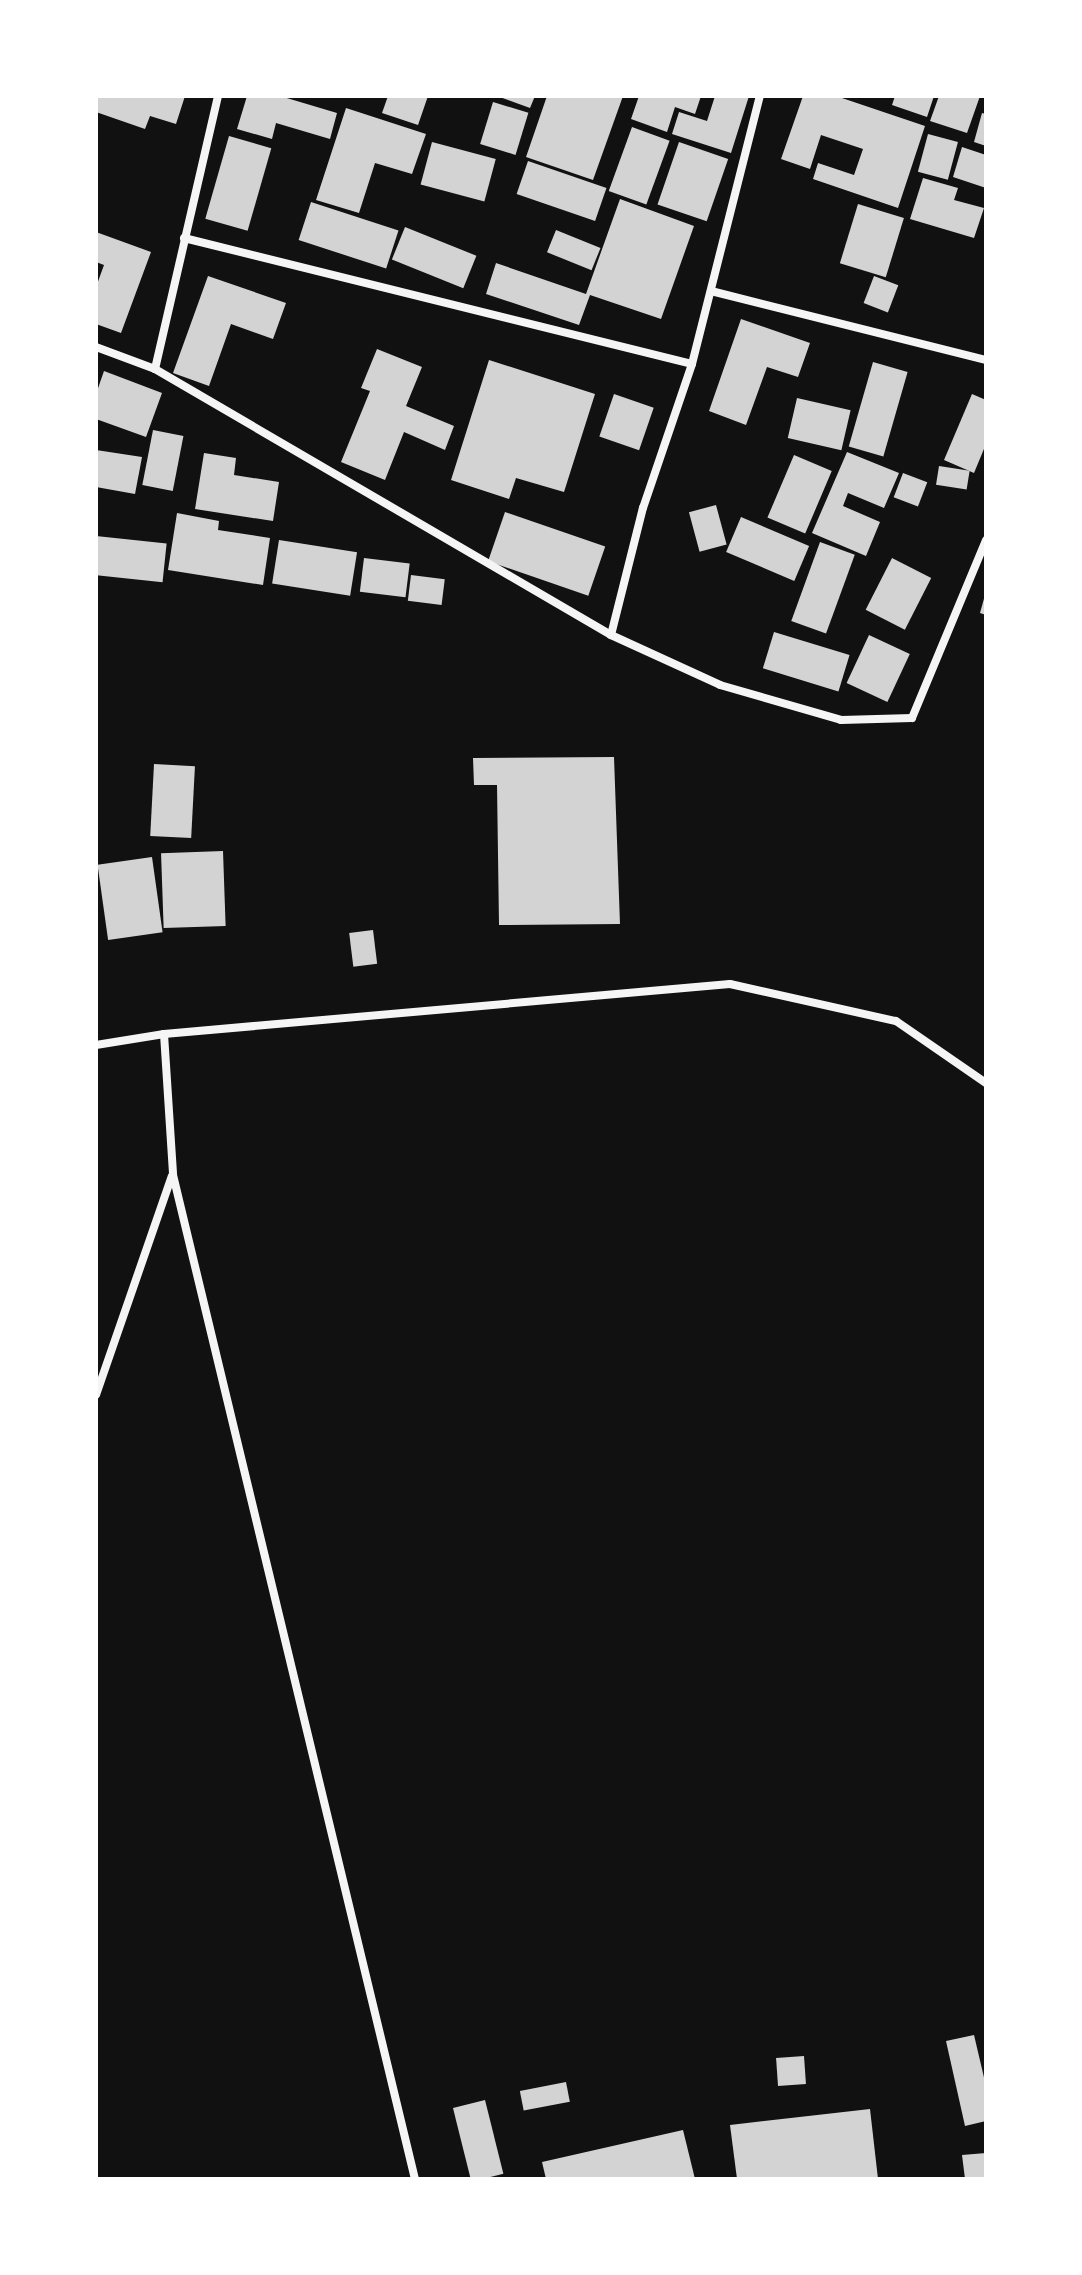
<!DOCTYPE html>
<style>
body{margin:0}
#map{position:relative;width:1082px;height:2275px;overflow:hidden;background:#111;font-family:Signika,sans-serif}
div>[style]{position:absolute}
.building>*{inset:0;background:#d3d3d3;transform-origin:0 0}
.minor>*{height:8px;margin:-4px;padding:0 4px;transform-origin:4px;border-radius:4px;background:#f5f5f5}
span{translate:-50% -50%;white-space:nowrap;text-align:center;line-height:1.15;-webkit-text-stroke:6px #fff;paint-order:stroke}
.frame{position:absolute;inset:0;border:98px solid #fff;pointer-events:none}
</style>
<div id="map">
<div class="building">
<i style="clip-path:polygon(96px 96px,185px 96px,176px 124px,150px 116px,145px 129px,96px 112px)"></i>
<i style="clip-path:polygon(247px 96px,280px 96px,337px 113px,330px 139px,276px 123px,272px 139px,237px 129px)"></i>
<i style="clip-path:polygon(388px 96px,428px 96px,418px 125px,382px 113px)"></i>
<i style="clip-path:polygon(497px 96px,535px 96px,530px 108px)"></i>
<i style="clip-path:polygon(547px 96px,623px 96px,593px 180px,526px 157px)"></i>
<i style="clip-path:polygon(639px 96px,701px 96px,695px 114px,675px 107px,667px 132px,631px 119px)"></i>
<i style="clip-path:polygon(715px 96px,749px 96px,731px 153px,672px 134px,679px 112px,707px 121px)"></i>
<i style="clip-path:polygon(803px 96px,836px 96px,925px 126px,898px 208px,813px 179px,818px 163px,854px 175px,863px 149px,821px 135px,810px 169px,781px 159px)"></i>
<i style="clip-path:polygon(895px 96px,934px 96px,927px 117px,892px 105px)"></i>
<i style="clip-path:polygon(939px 96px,980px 96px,967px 133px,930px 121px)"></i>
<i style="left:493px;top:102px;width:37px;height:44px;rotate:17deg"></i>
<i style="clip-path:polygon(346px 108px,426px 134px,412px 174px,375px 163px,359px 213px,316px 200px)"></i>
<i style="clip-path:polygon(982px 113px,986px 114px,986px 146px,974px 142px)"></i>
<i style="left:632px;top:127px;width:40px;height:68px;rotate:20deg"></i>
<i style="left:928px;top:134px;width:31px;height:39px;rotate:15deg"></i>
<i style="left:229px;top:136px;width:44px;height:86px;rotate:16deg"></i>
<i style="left:432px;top:142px;width:66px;height:44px;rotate:15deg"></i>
<i style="left:679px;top:142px;width:52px;height:66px;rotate:19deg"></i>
<i style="clip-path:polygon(962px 147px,986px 155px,986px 188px,953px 177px)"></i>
<i style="left:528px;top:161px;width:83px;height:35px;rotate:19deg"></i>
<i style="clip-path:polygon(923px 178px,958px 188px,954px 200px,984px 208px,974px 238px,910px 219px)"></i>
<i style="clip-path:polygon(620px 199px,694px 226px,661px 319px,590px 295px,579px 325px,486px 294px,496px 263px,586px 294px)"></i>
<i style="left:311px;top:202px;width:92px;height:40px;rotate:18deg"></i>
<i style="left:858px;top:204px;width:48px;height:62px;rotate:17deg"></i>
<i style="left:405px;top:227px;width:77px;height:35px;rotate:22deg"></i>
<i style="left:556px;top:230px;width:48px;height:24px;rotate:22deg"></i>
<i style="clip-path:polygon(96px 232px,151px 252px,121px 333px,96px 324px,96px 287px,104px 265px,96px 262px)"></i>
<i style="clip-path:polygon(208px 276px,286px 303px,273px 339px,231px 324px,209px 386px,173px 373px)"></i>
<i style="left:874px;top:276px;width:26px;height:29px;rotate:21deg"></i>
<i style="clip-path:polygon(741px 319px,810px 343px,798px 377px,767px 367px,746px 425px,709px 411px)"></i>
<i style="clip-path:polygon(377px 349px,422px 367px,406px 406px,454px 426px,445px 450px,404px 432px,385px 480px,341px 462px,370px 391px,361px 388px)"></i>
<i style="clip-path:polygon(489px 360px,595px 394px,564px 492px,516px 478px,509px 499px,451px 480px)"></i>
<i style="left:873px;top:362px;width:36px;height:88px;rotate:16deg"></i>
<i style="clip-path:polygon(104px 371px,162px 393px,146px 437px,96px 419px,96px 394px)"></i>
<i style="left:614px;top:394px;width:42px;height:45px;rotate:19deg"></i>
<i style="clip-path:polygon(972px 394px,986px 400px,986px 444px,974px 473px,944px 460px)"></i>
<i style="left:797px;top:398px;width:55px;height:41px;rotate:13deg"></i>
<i style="left:153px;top:430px;width:31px;height:56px;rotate:11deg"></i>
<i style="clip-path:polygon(96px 450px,142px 457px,135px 494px,96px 487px)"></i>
<i style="clip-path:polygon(847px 452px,899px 473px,884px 508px,848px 493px,843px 506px,880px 522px,866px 556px,812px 533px)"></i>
<i style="clip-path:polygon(204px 453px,236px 458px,234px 475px,279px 482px,273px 521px,195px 509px)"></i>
<i style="left:794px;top:455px;width:41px;height:68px;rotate:23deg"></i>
<i style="left:939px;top:466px;width:31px;height:19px;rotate:9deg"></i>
<i style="left:903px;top:473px;width:26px;height:26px;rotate:21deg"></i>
<i style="left:716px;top:505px;width:41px;height:28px;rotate:75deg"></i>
<i style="left:505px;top:512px;width:106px;height:52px;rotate:19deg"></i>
<i style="clip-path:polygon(177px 513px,219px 521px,218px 530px,270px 538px,263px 585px,168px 570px)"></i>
<i style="left:741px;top:517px;width:74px;height:38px;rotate:23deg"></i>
<i style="left:96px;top:536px;width:71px;height:39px;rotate:6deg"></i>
<i style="left:279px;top:540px;width:79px;height:44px;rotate:9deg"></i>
<i style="left:820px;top:542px;width:37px;height:84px;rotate:20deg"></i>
<i style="left:364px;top:558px;width:46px;height:34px;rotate:7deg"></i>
<i style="left:892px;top:558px;width:44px;height:58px;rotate:27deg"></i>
<i style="left:411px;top:575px;width:34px;height:26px;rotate:7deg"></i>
<i style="clip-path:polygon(985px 595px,986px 595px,986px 615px,980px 613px)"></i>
<i style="left:774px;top:632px;width:79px;height:38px;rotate:17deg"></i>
<i style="left:869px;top:635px;width:45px;height:53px;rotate:25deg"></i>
<i style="clip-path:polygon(614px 757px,620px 924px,499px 925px,497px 785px,474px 785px,473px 758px)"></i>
<i style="left:154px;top:764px;width:41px;height:72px;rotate:3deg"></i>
<i style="left:223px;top:851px;width:75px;height:62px;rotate:88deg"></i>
<i style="left:152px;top:857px;width:76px;height:55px;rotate:82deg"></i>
<i style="left:373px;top:930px;width:34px;height:24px;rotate:83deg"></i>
<i style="clip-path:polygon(974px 2035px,986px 2086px,986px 2121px,965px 2126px,946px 2041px)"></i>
<i style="left:804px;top:2056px;width:28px;height:28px;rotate:86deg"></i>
<i style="left:566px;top:2082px;width:20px;height:47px;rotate:79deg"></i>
<i style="left:485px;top:2100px;width:76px;height:33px;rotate:76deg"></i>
<i style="clip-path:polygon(870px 2109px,878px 2179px,737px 2179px,730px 2125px)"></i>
<i style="clip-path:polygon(683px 2130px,695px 2179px,546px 2179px,542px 2162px)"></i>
<i style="clip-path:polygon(986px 2153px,986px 2179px,965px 2179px,962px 2155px)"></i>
</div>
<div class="minor">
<i style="left:184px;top:238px;width:523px;rotate:13.93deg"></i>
<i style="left:711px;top:291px;width:284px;rotate:14.1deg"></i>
<i style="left:96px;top:347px;width:63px;rotate:20.4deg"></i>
<i style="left:155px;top:369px;width:528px;rotate:30.26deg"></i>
<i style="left:611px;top:635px;width:120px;rotate:24.6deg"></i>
<i style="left:720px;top:685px;width:126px;rotate:16.1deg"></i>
<i style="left:841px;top:720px;width:71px;rotate:-1.6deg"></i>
<i style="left:912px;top:718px;width:193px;rotate:-67.4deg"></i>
<i style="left:155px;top:369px;width:280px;rotate:-77deg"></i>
<i style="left:611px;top:635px;width:131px;rotate:-75.9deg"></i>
<i style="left:643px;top:508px;width:152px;rotate:-71.2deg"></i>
<i style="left:692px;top:364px;width:276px;rotate:-75.8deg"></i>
<i style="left:164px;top:1034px;width:141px;rotate:86.3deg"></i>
<i style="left:173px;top:1175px;width:1033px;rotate:76.45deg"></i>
<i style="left:96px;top:1045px;width:69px;rotate:-9.2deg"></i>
<i style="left:164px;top:1034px;width:568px;rotate:-5.05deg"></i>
<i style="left:730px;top:984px;width:170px;rotate:12.6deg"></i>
<i style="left:896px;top:1021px;width:109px;rotate:34.6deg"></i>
<i style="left:96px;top:1395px;width:232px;rotate:-70.9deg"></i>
</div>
<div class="frame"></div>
</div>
